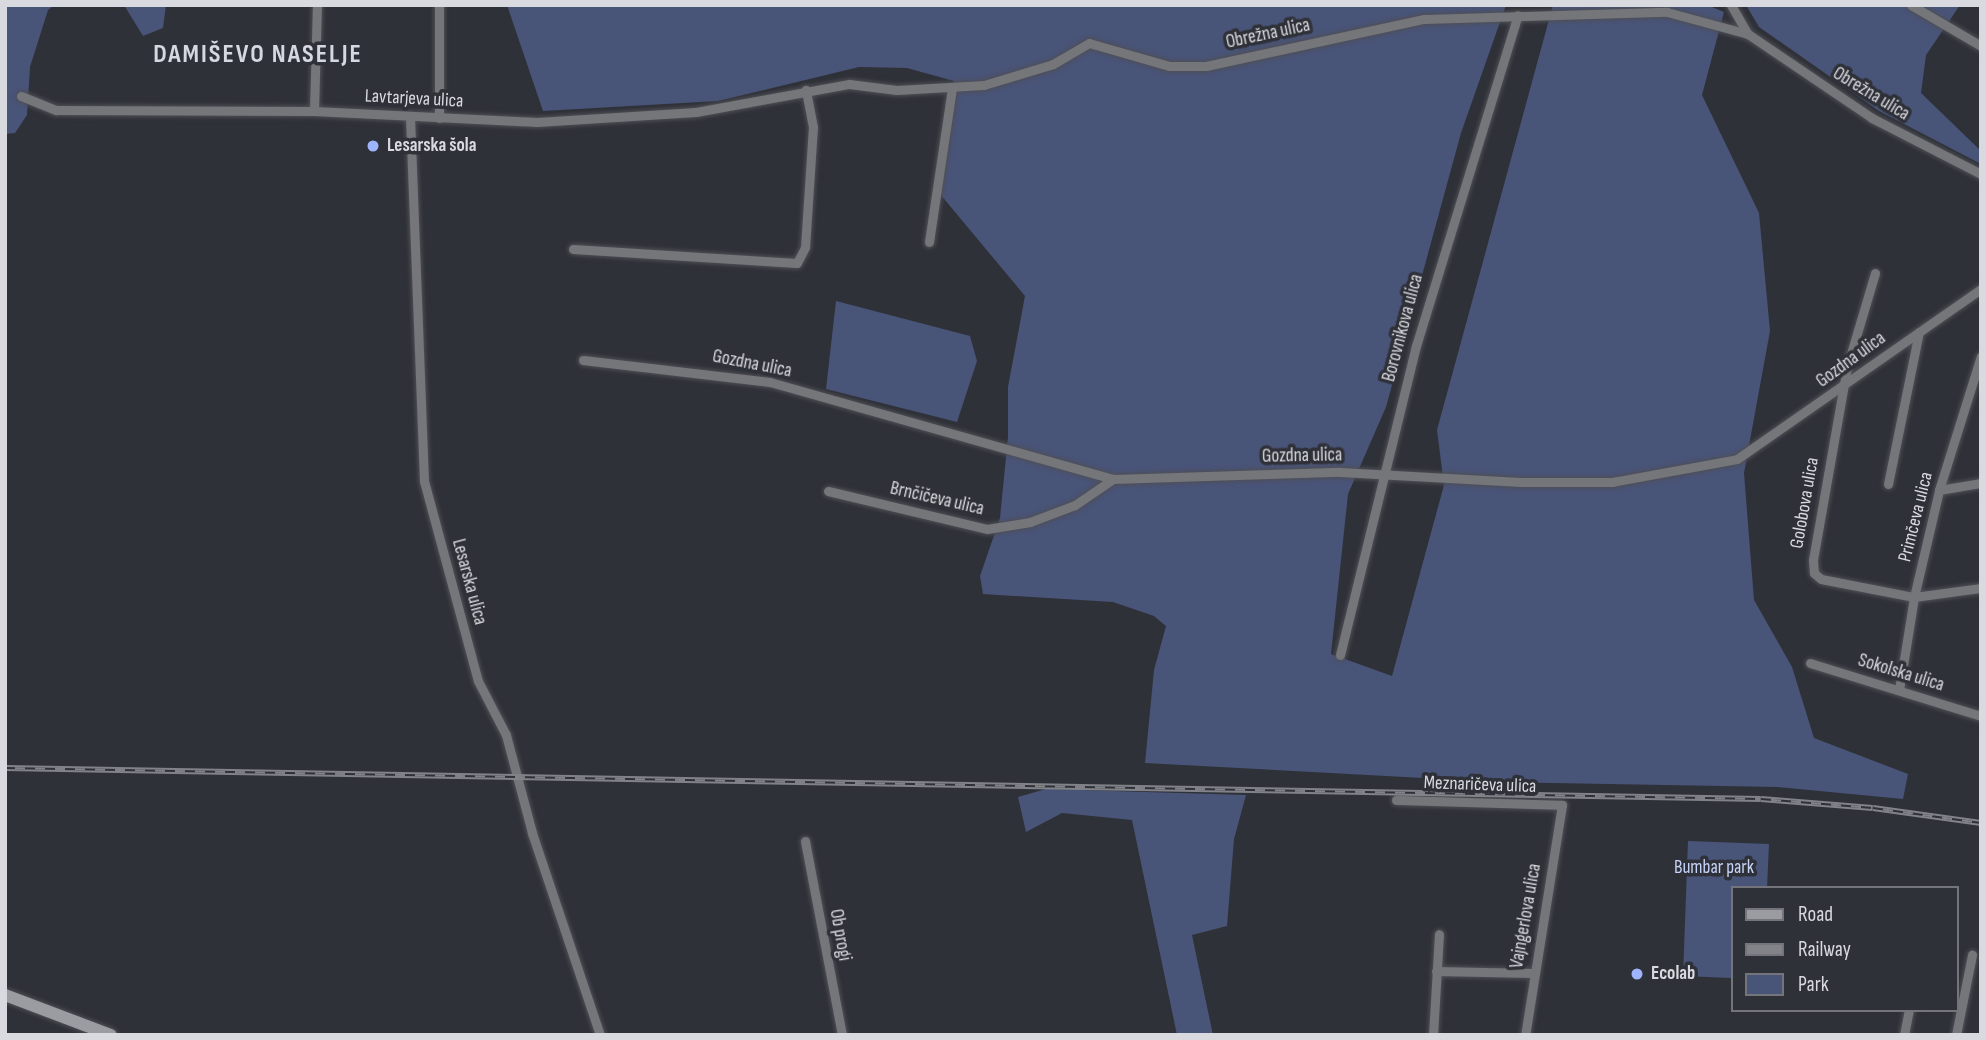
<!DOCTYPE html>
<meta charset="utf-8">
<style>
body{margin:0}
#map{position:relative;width:1986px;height:1040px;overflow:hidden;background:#2f3138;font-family:"Sofia Sans Condensed",sans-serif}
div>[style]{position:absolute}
.green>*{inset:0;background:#495479}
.roads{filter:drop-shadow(0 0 2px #4e4f56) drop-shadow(0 0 2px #4e4f56)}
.street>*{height:9px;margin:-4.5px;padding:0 4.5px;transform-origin:4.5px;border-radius:4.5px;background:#757679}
.secondary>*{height:12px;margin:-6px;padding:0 6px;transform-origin:6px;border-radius:6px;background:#9a9ca2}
.rail>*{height:6px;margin-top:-3px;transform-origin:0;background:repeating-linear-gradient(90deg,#2f3138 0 10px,#818389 0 20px);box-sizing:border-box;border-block:2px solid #818389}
.dots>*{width:19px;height:19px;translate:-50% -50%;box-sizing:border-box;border:4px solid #2f3138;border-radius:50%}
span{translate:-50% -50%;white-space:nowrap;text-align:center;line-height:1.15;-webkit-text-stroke:7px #2f3138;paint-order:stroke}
.street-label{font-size:19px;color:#d9dadf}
.poi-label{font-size:19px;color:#d9dadf;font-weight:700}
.left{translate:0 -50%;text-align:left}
.park-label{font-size:19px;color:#c6d2f7}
.district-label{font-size:26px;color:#d5d8e1;font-weight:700;letter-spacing:2px}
.frame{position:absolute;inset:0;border:7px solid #d9dadf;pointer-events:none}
.legend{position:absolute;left:1731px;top:886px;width:228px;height:126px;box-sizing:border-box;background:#2f3138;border:2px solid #73757b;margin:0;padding:9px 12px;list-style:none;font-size:21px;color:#d9dadf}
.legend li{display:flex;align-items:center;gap:14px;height:35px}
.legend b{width:35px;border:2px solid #73757b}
</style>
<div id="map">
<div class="green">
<i style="clip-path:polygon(5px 5px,54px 5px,48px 10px,30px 67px,27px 115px,15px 133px,5px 134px)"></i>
<i style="clip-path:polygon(124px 5px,166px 5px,163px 28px,143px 36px)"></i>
<i style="clip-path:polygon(507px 5px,1506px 5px,1461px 133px,1386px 407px,1348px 494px,1331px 654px,1392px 676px,1444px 485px,1437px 430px,1553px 5px,1707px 5px,1724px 12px,1702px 95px,1759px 213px,1770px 331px,1744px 473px,1754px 600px,1792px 667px,1814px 738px,1908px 774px,1903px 799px,1778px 787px,1498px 782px,1145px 763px,1154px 670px,1166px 626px,1154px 616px,1113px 602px,983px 594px,980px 576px,1000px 518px,1008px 437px,1008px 387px,1025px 296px,940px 194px,954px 81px,907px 68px,859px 67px,718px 101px,543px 111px)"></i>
<i style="clip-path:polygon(1746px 5px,1960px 5px,1926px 55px,1921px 93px,1981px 151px,1981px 164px,1879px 111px,1759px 27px)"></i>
<i style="clip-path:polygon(836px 301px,970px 336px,977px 361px,957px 422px,826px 389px)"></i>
<i style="clip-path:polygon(1046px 789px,1246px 795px,1234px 839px,1227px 926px,1192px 935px,1213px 1035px,1177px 1035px,1132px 820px,1062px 813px,1026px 832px,1018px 797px)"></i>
<i style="clip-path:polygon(1688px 841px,1769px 844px,1767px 888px,1732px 888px,1732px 978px,1683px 976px)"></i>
</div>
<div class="roads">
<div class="street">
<i style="left:439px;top:5px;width:113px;rotate:90deg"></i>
<i style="left:1731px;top:5px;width:34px;rotate:60deg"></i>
<i style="left:1911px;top:5px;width:81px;rotate:30.4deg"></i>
<i style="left:21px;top:96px;width:38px;rotate:22deg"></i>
<i style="left:56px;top:110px;width:258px;rotate:0.2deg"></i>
<i style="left:314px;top:111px;width:223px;rotate:2.8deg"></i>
<i style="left:537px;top:122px;width:159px;rotate:-3.6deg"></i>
<i style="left:696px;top:112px;width:156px;rotate:-10.4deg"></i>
<i style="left:849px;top:84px;width:48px;rotate:7.1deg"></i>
<i style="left:897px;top:90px;width:87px;rotate:-3.3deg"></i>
<i style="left:984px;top:85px;width:72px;rotate:-16.9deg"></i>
<i style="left:1053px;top:64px;width:42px;rotate:-30.3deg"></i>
<i style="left:1089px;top:43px;width:83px;rotate:16deg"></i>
<i style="left:1169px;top:66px;width:37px"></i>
<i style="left:1206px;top:66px;width:223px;rotate:-12.2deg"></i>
<i style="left:1424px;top:19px;width:243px;rotate:-1.7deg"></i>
<i style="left:1667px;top:12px;width:84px;rotate:15.2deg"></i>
<i style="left:1748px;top:34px;width:150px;rotate:34.1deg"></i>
<i style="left:1872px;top:118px;width:123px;rotate:27.2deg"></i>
<i style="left:314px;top:111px;width:106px;rotate:-88.4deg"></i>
<i style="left:410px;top:117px;width:364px;rotate:87.8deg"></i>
<i style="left:424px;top:481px;width:207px;rotate:74.9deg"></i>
<i style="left:478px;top:681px;width:61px;rotate:62.6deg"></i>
<i style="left:506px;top:735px;width:101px;rotate:75.1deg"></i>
<i style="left:532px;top:833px;width:213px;rotate:71.4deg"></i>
<i style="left:929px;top:242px;width:155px;rotate:-81.5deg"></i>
<i style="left:573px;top:249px;width:224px;rotate:3.6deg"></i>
<i style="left:797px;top:263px;width:18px;rotate:-63deg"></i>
<i style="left:805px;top:247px;width:120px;rotate:-86.2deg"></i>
<i style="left:813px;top:127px;width:38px;rotate:-101deg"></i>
<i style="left:1875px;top:273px;width:98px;rotate:106.6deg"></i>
<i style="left:1847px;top:367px;width:196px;rotate:100deg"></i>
<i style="left:1813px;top:560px;width:13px;rotate:86deg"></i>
<i style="left:1814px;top:573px;width:9px;rotate:41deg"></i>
<i style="left:1821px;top:579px;width:95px;rotate:11deg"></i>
<i style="left:1914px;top:597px;width:68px;rotate:-7.7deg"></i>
<i style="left:583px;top:360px;width:188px;rotate:6.7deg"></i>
<i style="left:770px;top:382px;width:356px;rotate:15.8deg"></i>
<i style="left:1113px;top:479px;width:227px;rotate:-1.8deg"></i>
<i style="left:1340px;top:472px;width:181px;rotate:3.2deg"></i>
<i style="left:1521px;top:482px;width:91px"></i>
<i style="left:1612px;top:482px;width:127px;rotate:-10.4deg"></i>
<i style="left:1737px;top:459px;width:297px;rotate:-34.9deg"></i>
<i style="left:1888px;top:484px;width:155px;rotate:-78.5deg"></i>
<i style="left:1939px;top:490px;width:43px;rotate:-9.5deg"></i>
<i style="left:828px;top:491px;width:163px;rotate:13.4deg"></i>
<i style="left:987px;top:529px;width:44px;rotate:-9.2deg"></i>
<i style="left:1030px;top:522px;width:48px;rotate:-20.7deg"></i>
<i style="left:1075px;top:505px;width:46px;rotate:-34.4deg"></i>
<i style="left:1340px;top:655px;width:318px;rotate:-76.2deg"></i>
<i style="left:1416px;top:346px;width:346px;rotate:-72.9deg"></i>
<i style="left:1810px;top:663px;width:179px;rotate:17.2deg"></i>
<i style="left:1899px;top:690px;width:94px;rotate:-80.8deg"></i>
<i style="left:1914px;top:597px;width:110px;rotate:-76.8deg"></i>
<i style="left:1939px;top:490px;width:140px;rotate:-72.6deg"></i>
<i style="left:1396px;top:800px;width:166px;rotate:1.7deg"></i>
<i style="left:1562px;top:805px;width:233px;rotate:99.1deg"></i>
<i style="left:805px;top:841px;width:197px;rotate:79.2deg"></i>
<i style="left:1436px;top:971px;width:97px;rotate:1.2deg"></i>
<i style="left:1433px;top:1035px;width:101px;rotate:-86.6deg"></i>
<i style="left:1904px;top:1035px;width:25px;rotate:-79deg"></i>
<i style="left:1956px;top:1035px;width:82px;rotate:-78.7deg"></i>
</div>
<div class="secondary">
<i style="left:5px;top:995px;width:113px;rotate:20.7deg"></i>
</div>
</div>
<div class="rail">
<i style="left:5px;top:768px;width:1756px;rotate:1.01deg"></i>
<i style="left:1761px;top:799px;width:112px;rotate:4.6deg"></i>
<i style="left:1873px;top:808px;width:109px;rotate:7.9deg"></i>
</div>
<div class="dots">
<i style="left:373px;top:146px;background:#9eb4fd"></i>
<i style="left:1637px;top:974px;background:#9eb4fd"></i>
</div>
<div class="street-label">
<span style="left:1268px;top:34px;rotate:-12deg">Obrežna ulica</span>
<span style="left:1871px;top:94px;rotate:31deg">Obrežna ulica</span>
<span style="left:414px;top:99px;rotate:3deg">Lavtarjeva ulica</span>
<span style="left:1403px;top:328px;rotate:-75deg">Borovnikova ulica</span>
<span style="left:1851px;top:360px;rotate:-36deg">Gozdna ulica</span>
<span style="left:752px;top:364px;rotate:11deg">Gozdna ulica</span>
<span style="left:1302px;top:456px;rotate:-1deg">Gozdna ulica</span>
<span style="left:937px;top:499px;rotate:13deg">Brnčičeva ulica</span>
<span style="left:1805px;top:503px;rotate:-80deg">Golobova ulica</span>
<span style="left:1916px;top:517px;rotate:-76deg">Primčeva ulica</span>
<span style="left:469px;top:582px;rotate:75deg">Lesarska ulica</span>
<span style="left:1901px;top:673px;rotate:17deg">Sokolska ulica</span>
<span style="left:1480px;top:785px;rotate:2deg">Meznaričeva ulica</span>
<span style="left:1526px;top:916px;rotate:-80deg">Vajngerlova ulica</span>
<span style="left:840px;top:935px;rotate:80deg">Ob progi</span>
</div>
<div class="poi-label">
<span class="left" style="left:387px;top:146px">Lesarska šola</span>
<span class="left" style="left:1651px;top:974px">Ecolab</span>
</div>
<div class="park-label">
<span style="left:1714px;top:868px">Bumbar park</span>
</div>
<div class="district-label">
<span style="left:258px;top:55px">DAMIŠEVO NASELJE</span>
</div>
<div class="frame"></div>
<ul class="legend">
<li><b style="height:9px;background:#9a9ca2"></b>Road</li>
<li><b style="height:9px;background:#818389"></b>Railway</li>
<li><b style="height:19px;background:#495479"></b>Park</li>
</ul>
</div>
